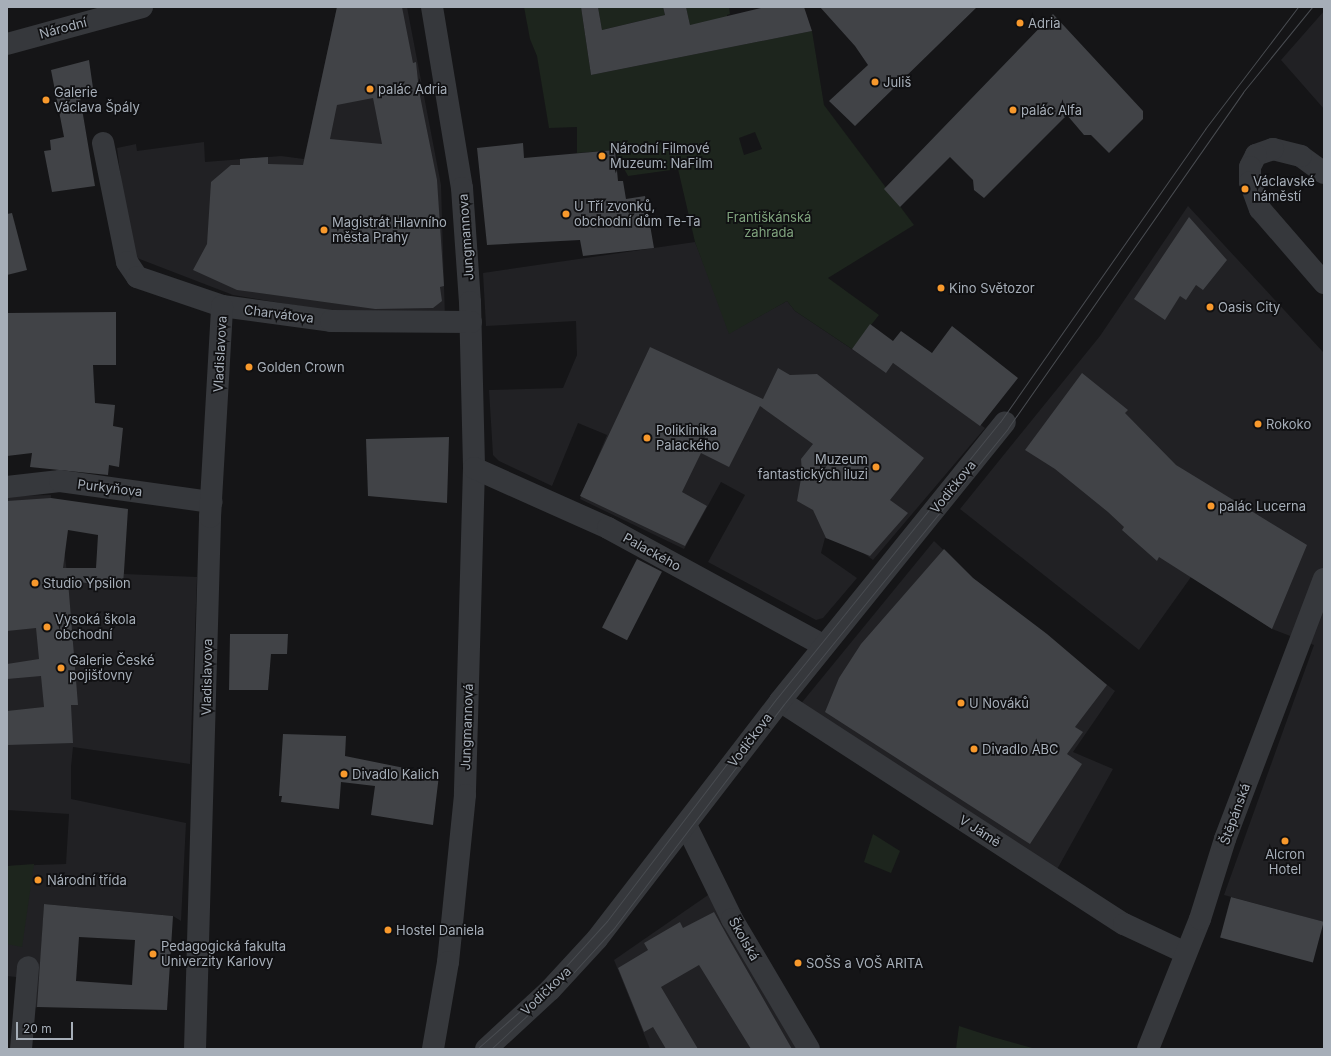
<!DOCTYPE html>
<meta charset="utf-8">
<style>
body{margin:0}
#map{position:relative;width:1331px;height:1056px;overflow:hidden;background:#151517;font-family:Inter,sans-serif}
div>[style]{position:absolute}
.built>*{inset:0;background:#212124}
.green>*{inset:0;background:#1d251d}
.building>*{inset:0;background:#414347;transform-origin:0 0}
.minor>*{height:22px;margin:-11px;padding:0 11px;transform-origin:11px;border-radius:11px;background:#36383c}
.tram>*{height:1px;margin:-0.5px;padding:0 0.5px;transform-origin:0.5px;border-radius:0.5px;background:#494c51}
.dots>*{width:11px;height:11px;translate:-50% -50%;box-sizing:border-box;border:2px solid #101012;border-radius:50%}
span{translate:-50% -50%;white-space:nowrap;text-align:center;line-height:1.15;-webkit-text-stroke:3.5px #101012;paint-order:stroke}
.poi-label{font-size:13px;color:#a6aeb8}
.left{translate:0 -50%;text-align:left}
.right{translate:-100% -50%;text-align:right}
.street-label{font-size:13px;color:#a6aeb8}
.park-label{font-size:13px;color:#7fa37d}
.frame{position:absolute;inset:0;border:8px solid #a6aeb8;pointer-events:none}
.scale{position:absolute;left:16px;top:1022px;width:57px;height:18px;box-sizing:border-box;border:2px solid #a6aeb8;border-top:0;padding-left:5px;font-size:12px;line-height:14px;white-space:nowrap;color:#a6aeb8;-webkit-text-stroke:3px #101012;paint-order:stroke}
</style>
<div id="map">
<div class="built">
<i style="clip-path:polygon(337px 7px,407px 7px,441px 185px,445px 318px,372px 318px,233px 295px,137px 258px,130px 250px,117px 148px,136px 144px,137px 151px,204px 142px,205px 162px,281px 156px,304px 159px)"></i>
<i style="clip-path:polygon(1324px 11px,1324px 109px,1281px 60px)"></i>
<i style="clip-path:polygon(1188px 206px,1324px 353px,1324px 922px,1224px 895px,1314px 645px,1272px 629px,1191px 577px,1139px 650px,960px 509px,1100px 336px)"></i>
<i style="clip-path:polygon(695px 242px,731px 332px,787px 301px,795px 311px,886px 372px,893px 363px,985px 428px,873px 560px,858px 549px,825px 538px,821px 553px,857px 578px,823px 618px,816px 620px,708px 562px,745px 495px,721px 482px,684px 549px,580px 499px,607px 435px,578px 423px,552px 486px,499px 461px,493px 455px,489px 390px,563px 388px,577px 355px,576px 321px,486px 326px,483px 273px)"></i>
<i style="clip-path:polygon(51px 495px,48px 548px,64px 548px,68px 581px,123px 587px,124px 574px,197px 577px,190px 764px,73px 747px,71px 767px,71px 799px,186px 823px,181px 921px,173px 916px,44px 904px,38px 1007px,34px 1008px,25px 978px,7px 976px,7px 866px,66px 864px,69px 814px,7px 810px,7px 496px)"></i>
<i style="clip-path:polygon(934px 541px,973px 578px,1115px 691px,1073px 752px,1113px 769px,1055px 873px,799px 706px)"></i>
<i style="clip-path:polygon(711px 893px,800px 1049px,650px 1049px,614px 960px)"></i>
</div>
<div class="green">
<i style="clip-path:polygon(evenodd,524px 7px,581px 7px,591px 75px,812px 31px,824px 105px,914px 225px,828px 278px,879px 315px,852px 349px,795px 311px,787px 301px,729px 334px,695px 242px,678px 169px,628px 176px,614px 150px,577px 153px,577px 127px,549px 128px,537px 56px,530px 39px,524px 7px,755px 132px,762px 149px,744px 155px,739px 138px,755px 132px)"></i>
<i style="clip-path:polygon(598px 7px,663px 7px,665px 15px,602px 30px)"></i>
<i style="clip-path:polygon(686px 7px,729px 7px,730px 14px,727px 15px,727px 20px,690px 25px)"></i>
<i style="clip-path:polygon(873px 834px,900px 851px,891px 873px,864px 862px)"></i>
<i style="clip-path:polygon(34px 864px,22px 947px,7px 944px,7px 866px)"></i>
<i style="clip-path:polygon(959px 1026px,993px 1037px,1036px 1049px,956px 1049px)"></i>
</div>
<div class="building">
<i style="clip-path:polygon(evenodd,337px 7px,402px 7px,413px 63px,416px 62px,419px 91px,437px 180px,444px 286px,440px 287px,442px 301px,433px 308px,375px 309px,237px 290px,193px 270px,207px 244px,211px 182px,231px 165px,240px 165px,240px 159px,268px 157px,268px 164px,303px 165px,337px 7px,373px 98px,382px 144px,330px 139px,337px 105px,373px 98px)"></i>
<i style="clip-path:polygon(581px 7px,598px 7px,602px 30px,665px 15px,663px 7px,686px 7px,690px 25px,765px 7px,804px 7px,812px 31px,591px 75px)"></i>
<i style="clip-path:polygon(820px 7px,977px 7px,855px 126px,829px 101px,868px 65px,855px 46px)"></i>
<i style="clip-path:polygon(1053px 14px,1143px 111px,1143px 119px,1109px 153px,1091px 135px,1084px 135px,1067px 115px,984px 198px,974px 190px,973px 180px,950px 157px,900px 207px,884px 189px)"></i>
<i style="clip-path:polygon(89px 60px,93px 88px,79px 91px,95px 186px,52px 192px,44px 151px,51px 150px,50px 140px,64px 137px,51px 70px)"></i>
<i style="clip-path:polygon(523px 143px,524px 158px,615px 150px,618px 181px,623px 181px,626px 199px,645px 196px,654px 248px,583px 256px,580px 240px,487px 245px,477px 148px)"></i>
<i style="clip-path:polygon(12px 213px,27px 270px,7px 275px,7px 214px)"></i>
<i style="clip-path:polygon(1189px 217px,1227px 260px,1203px 290px,1196px 285px,1186px 300px,1180px 296px,1165px 320px,1134px 299px)"></i>
<i style="clip-path:polygon(116px 312px,116px 365px,93px 365px,95px 403px,115px 405px,113px 426px,123px 428px,119px 467px,109px 465px,108px 475px,30px 467px,32px 453px,7px 456px,7px 313px)"></i>
<i style="clip-path:polygon(870px 324px,893px 341px,901px 331px,932px 353px,952px 326px,1018px 378px,980px 426px,893px 363px,886px 373px,852px 349px)"></i>
<i style="clip-path:polygon(650px 347px,763px 399px,778px 368px,790px 375px,817px 374px,924px 458px,890px 500px,908px 513px,870px 556px,826px 538px,813px 510px,797px 501px,802px 473px,801px 459px,813px 444px,760px 406px,729px 467px,701px 453px,682px 492px,707px 506px,685px 546px,580px 496px)"></i>
<i style="clip-path:polygon(1082px 373px,1128px 410px,1125px 413px,1176px 465px,1307px 545px,1272px 629px,1159px 557px,1157px 561px,1122px 530px,1124px 527px,1108px 512px,1055px 469px,1025px 450px)"></i>
<i style="clip-path:polygon(449px 437px,447px 503px,368px 496px,366px 439px)"></i>
<i style="clip-path:polygon(evenodd,51px 498px,128px 509px,123px 587px,68px 581px,78px 705px,71px 705px,73px 743px,7px 745px,7px 711px,44px 707px,41px 676px,7px 679px,7px 664px,39px 659px,36px 628px,7px 631px,7px 501px,51px 498px,68px 530px,98px 535px,96px 568px,63px 568px,68px 530px)"></i>
<i style="clip-path:polygon(944px 549px,973px 578px,1047px 634px,1107px 685px,1075px 727px,1083px 732px,1067px 754px,1082px 764px,1030px 844px,825px 712px,839px 678px,861px 644px)"></i>
<i style="left:637px;top:559px;width:28px;height:77px;rotate:27deg"></i>
<i style="clip-path:polygon(230px 634px,288px 634px,287px 654px,271px 654px,268px 690px,229px 690px)"></i>
<i style="clip-path:polygon(283px 734px,346px 736px,345px 756px,439px 775px,433px 825px,371px 815px,375px 786px,341px 782px,339px 809px,281px 802px,282px 796px,279px 796px)"></i>
<i style="left:1231px;top:897px;width:96px;height:42px;rotate:15deg"></i>
<i style="clip-path:polygon(evenodd,44px 904px,173px 916px,167px 1010px,37px 1007px,44px 904px,79px 937px,135px 940px,132px 985px,76px 981px,79px 937px)"></i>
<i style="clip-path:polygon(714px 912px,729px 939px,792px 1049px,751px 1049px,699px 965px,661px 987px,698px 1049px,666px 1049px,653px 1027px,644px 1032px,618px 968px,648px 950px,644px 943px,680px 922px,683px 928px)"></i>
</div>
<div class="minor">
<i style="left:432px;top:7px;width:183px;rotate:80.6deg"></i>
<i style="left:462px;top:188px;width:114px;rotate:86deg"></i>
<i style="left:470px;top:302px;width:166px;rotate:88.6deg"></i>
<i style="left:474px;top:468px;width:327px;rotate:91.6deg"></i>
<i style="left:465px;top:795px;width:168px;rotate:95.8deg"></i>
<i style="left:448px;top:962px;width:88px;rotate:99.8deg"></i>
<i style="left:7px;top:44px;width:140px;rotate:-15.3deg"></i>
<i style="left:103px;top:143px;width:121px;rotate:78.6deg"></i>
<i style="left:127px;top:262px;width:18px;rotate:56deg"></i>
<i style="left:137px;top:277px;width:90px;rotate:18.8deg"></i>
<i style="left:222px;top:306px;width:110px;rotate:7.8deg"></i>
<i style="left:331px;top:321px;width:140px;rotate:0.4deg"></i>
<i style="left:1324px;top:173px;width:29px;rotate:-144deg"></i>
<i style="left:1301px;top:156px;width:29px;rotate:-166deg"></i>
<i style="left:1273px;top:149px;width:18px;rotate:161deg"></i>
<i style="left:1256px;top:155px;width:13px;rotate:117deg"></i>
<i style="left:1250px;top:167px;width:15px;rotate:90deg"></i>
<i style="left:1250px;top:182px;width:29px;rotate:70deg"></i>
<i style="left:1260px;top:209px;width:98px;rotate:49.1deg"></i>
<i style="left:474px;top:468px;width:147px;rotate:24.1deg"></i>
<i style="left:608px;top:528px;width:246px;rotate:28.6deg"></i>
<i style="left:7px;top:487px;width:53px;rotate:-6.5deg"></i>
<i style="left:60px;top:481px;width:153px;rotate:7.9deg"></i>
<i style="left:780px;top:701px;width:410px;rotate:33deg"></i>
<i style="left:1124px;top:924px;width:68px;rotate:25.1deg"></i>
<i style="left:686px;top:825px;width:105px;rotate:63.9deg"></i>
<i style="left:732px;top:919px;width:151px;rotate:59.4deg"></i>
<i style="left:21px;top:1049px;width:82px;rotate:-85.1deg"></i>
<i style="left:195px;top:1049px;width:532px;rotate:-88.38deg"></i>
<i style="left:210px;top:517px;width:211px;rotate:-86.7deg"></i>
<i style="left:486px;top:1049px;width:87px;rotate:-42.7deg"></i>
<i style="left:550px;top:990px;width:69px;rotate:-47.3deg"></i>
<i style="left:597px;top:939px;width:300px;rotate:-52.4deg"></i>
<i style="left:780px;top:701px;width:358px;rotate:-51.1deg"></i>
<i style="left:1148px;top:1049px;width:140px;rotate:-68.2deg"></i>
<i style="left:1200px;top:919px;width:84px;rotate:-72.6deg"></i>
<i style="left:1225px;top:839px;width:278px;rotate:-69.2deg"></i>
</div>
<div class="tram">
<i style="left:477px;top:1049px;width:94px;rotate:-41.5deg"></i>
<i style="left:547px;top:987px;width:89px;rotate:-47.7deg"></i>
<i style="left:607px;top:921px;width:280px;rotate:-52.7deg"></i>
<i style="left:777px;top:698px;width:355px;rotate:-51.1deg"></i>
<i style="left:1000px;top:422px;width:358px;rotate:-55deg"></i>
<i style="left:1205px;top:129px;width:153px;rotate:-52.7deg"></i>
<i style="left:491px;top:1049px;width:113px;rotate:-42.9deg"></i>
<i style="left:574px;top:972px;width:59px;rotate:-47.7deg"></i>
<i style="left:614px;top:928px;width:281px;rotate:-52.8deg"></i>
<i style="left:784px;top:704px;width:355px;rotate:-50.9deg"></i>
<i style="left:1008px;top:428px;width:410px;rotate:-55deg"></i>
<i style="left:1243px;top:92px;width:109px;rotate:-50.9deg"></i>
</div>
<div class="dots">
<i style="left:1020px;top:23px;background:#f8992c"></i>
<i style="left:875px;top:82px;background:#f8992c"></i>
<i style="left:370px;top:89px;background:#f8992c"></i>
<i style="left:46px;top:100px;background:#f8992c"></i>
<i style="left:1013px;top:110px;background:#f8992c"></i>
<i style="left:602px;top:156px;background:#f8992c"></i>
<i style="left:1245px;top:189px;background:#f8992c"></i>
<i style="left:566px;top:214px;background:#f8992c"></i>
<i style="left:324px;top:230px;background:#f8992c"></i>
<i style="left:941px;top:288px;background:#f8992c"></i>
<i style="left:1210px;top:307px;background:#f8992c"></i>
<i style="left:249px;top:367px;background:#f8992c"></i>
<i style="left:1258px;top:424px;background:#f8992c"></i>
<i style="left:647px;top:438px;background:#f8992c"></i>
<i style="left:876px;top:467px;background:#f8992c"></i>
<i style="left:1211px;top:506px;background:#f8992c"></i>
<i style="left:35px;top:583px;background:#f8992c"></i>
<i style="left:47px;top:627px;background:#f8992c"></i>
<i style="left:61px;top:668px;background:#f8992c"></i>
<i style="left:961px;top:703px;background:#f8992c"></i>
<i style="left:974px;top:749px;background:#f8992c"></i>
<i style="left:344px;top:774px;background:#f8992c"></i>
<i style="left:1285px;top:841px;background:#f8992c"></i>
<i style="left:38px;top:880px;background:#f8992c"></i>
<i style="left:388px;top:930px;background:#f8992c"></i>
<i style="left:153px;top:954px;background:#f8992c"></i>
<i style="left:798px;top:963px;background:#f8992c"></i>
</div>
<div class="poi-label">
<span class="left" style="left:1028px;top:23px">Adria</span>
<span class="left" style="left:883px;top:82px">Juliš</span>
<span class="left" style="left:378px;top:89px">palác Adria</span>
<span class="left" style="left:54px;top:100px">Galerie<br>Václava Špály</span>
<span class="left" style="left:1021px;top:110px">palác Alfa</span>
<span class="left" style="left:610px;top:156px">Národní Filmové<br>Muzeum: NaFilm</span>
<span class="left" style="left:1253px;top:189px">Václavské<br>náměstí</span>
<span class="left" style="left:574px;top:214px">U Tří zvonků,<br>obchodní dům Te-Ta</span>
<span class="left" style="left:332px;top:230px">Magistrát Hlavního<br>města Prahy</span>
<span class="left" style="left:949px;top:288px">Kino Světozor</span>
<span class="left" style="left:1218px;top:307px">Oasis City</span>
<span class="left" style="left:257px;top:367px">Golden Crown</span>
<span class="left" style="left:1266px;top:424px">Rokoko</span>
<span class="left" style="left:656px;top:438px">Poliklinika<br>Palackého</span>
<span class="right" style="left:868px;top:467px">Muzeum<br>fantastických iluzi</span>
<span class="left" style="left:1219px;top:506px">palác Lucerna</span>
<span class="left" style="left:43px;top:583px">Studio Ypsilon</span>
<span class="left" style="left:55px;top:627px">Vysoká škola<br>obchodní</span>
<span class="left" style="left:69px;top:668px">Galerie České<br>pojišťovny</span>
<span class="left" style="left:969px;top:703px">U Nováků</span>
<span class="left" style="left:982px;top:749px">Divadlo ABC</span>
<span class="left" style="left:352px;top:774px">Divadlo Kalich</span>
<span style="left:1285px;top:862px">Alcron<br>Hotel</span>
<span class="left" style="left:47px;top:880px">Národní třída</span>
<span class="left" style="left:396px;top:930px">Hostel Daniela</span>
<span class="left" style="left:161px;top:954px">Pedagogická fakulta<br>Univerzity Karlovy</span>
<span class="left" style="left:806px;top:963px">SOŠS a VOŠ ARITA</span>
</div>
<div class="street-label">
<span style="left:63px;top:28px;rotate:-15deg">Národní</span>
<span style="left:466px;top:237px;rotate:-94deg">Jungmannova</span>
<span style="left:279px;top:314px;rotate:7deg">Charvátova</span>
<span style="left:220px;top:354px;rotate:-87deg">Vladislavova</span>
<span style="left:953px;top:487px;rotate:-51deg">Vodičkova</span>
<span style="left:110px;top:488px;rotate:7deg">Purkyňova</span>
<span style="left:652px;top:552px;rotate:29deg">Palackého</span>
<span style="left:207px;top:677px;rotate:-89deg">Vladislavova</span>
<span style="left:467px;top:727px;rotate:-88deg">Jungmannová</span>
<span style="left:750px;top:740px;rotate:-53deg">Vodičkova</span>
<span style="left:1235px;top:814px;rotate:-70deg">Štěpánská</span>
<span style="left:980px;top:831px;rotate:33deg">V Jámě</span>
<span style="left:744px;top:939px;rotate:60deg">Školská</span>
<span style="left:546px;top:991px;rotate:-44deg">Vodičkova</span>
</div>
<div class="park-label">
<span style="left:769px;top:225px">Františkánská<br>zahrada</span>
</div>
<div class="frame"></div>
<div class="scale">20 m</div>
</div>
